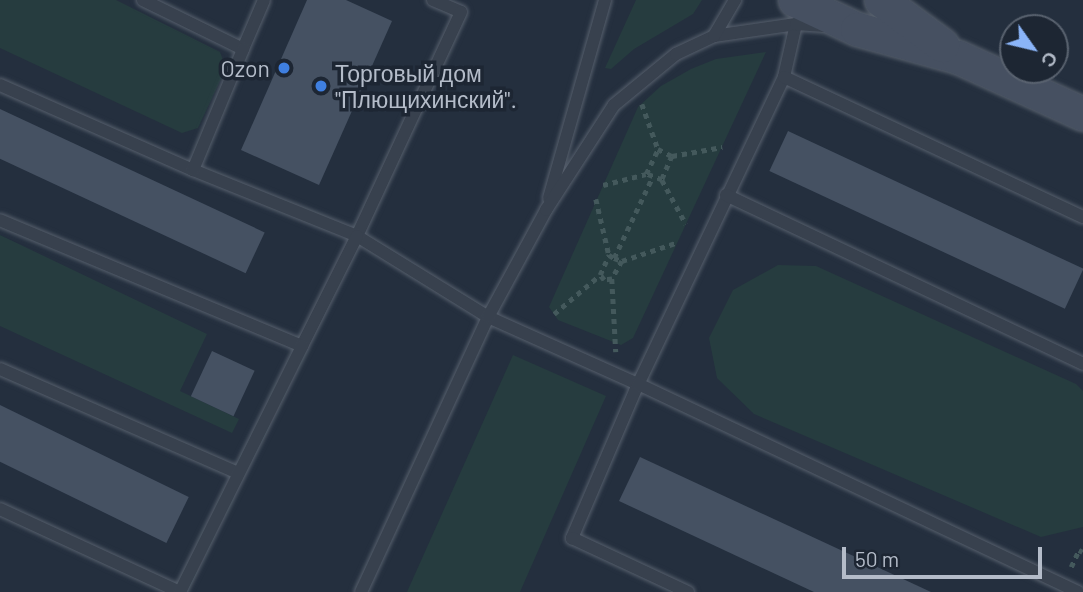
<!DOCTYPE html>
<meta charset="utf-8">
<style>
body{margin:0}
#map{position:relative;width:1083px;height:592px;overflow:hidden;background:#242f3e;font-family:Barlow,sans-serif}
div>[style]{position:absolute}
.green>*{inset:0;background:#263c3f}
.building>*{inset:0;background:#455162;transform-origin:0 0}
.path>*{height:4.5px;margin-top:-2.25px;transform-origin:0;background:repeating-linear-gradient(90deg,#44595c 0 5px,transparent 0 10px)}
.roads{filter:drop-shadow(0 0 2px #565f6c) drop-shadow(0 0 2px #565f6c)}
.lane>*{height:12px;margin:-6px;padding:0 6px;transform-origin:6px;border-radius:6px;background:#38414e}
.secondary>*{height:33px;margin:-16.5px;padding:0 16.5px;transform-origin:16.5px;border-radius:16.5px;background:#465061}
.dots>*{width:19px;height:19px;translate:-50% -50%;box-sizing:border-box;border:4px solid #1d2633;border-radius:50%}
span{translate:-50% -50%;white-space:nowrap;text-align:center;line-height:1.15;-webkit-text-stroke:7px #1d2633;paint-order:stroke}
.poi-label{font-size:23px;color:#b4bcc9}
.right{translate:-100% -50%;text-align:right}
.left{translate:0 -50%;text-align:left}
.north{position:absolute;left:999px;top:14px;width:70px;height:70px;box-sizing:border-box;background:#1d2633;border:2px solid #59626f;border-radius:50%;rotate:124deg;font-size:19px;font-weight:700;line-height:28px;text-align:center;color:#b4bcc9}
.north::after{content:'';display:block;margin:auto;width:24px;height:32px;background:#8ab4f8;clip-path:polygon(50% 0,100% 100%,50% 72%,0 100%)}
.scale{position:absolute;left:842px;top:547px;width:200px;height:32px;box-sizing:border-box;border:4px solid #b4bcc9;border-top:0;padding-left:9px;font-size:21px;line-height:24px;white-space:nowrap;color:#b4bcc9;-webkit-text-stroke:5px #1d2633;paint-order:stroke}
</style>
<div id="map">
<div class="green">
<i style="clip-path:polygon(0 0,116px 0,220px 52px,226px 68px,198px 128px,182px 133px,0 48px)"></i>
<i style="clip-path:polygon(636px 0,702px 0,693px 14px,634px 49px,611px 69px,605px 68px)"></i>
<i style="clip-path:polygon(766px 52px,633px 338px,621px 345px,558px 320px,549px 307px,638px 107px,661px 86px,691px 69px,716px 59px)"></i>
<i style="clip-path:polygon(0 235px,207px 334px,180px 391px,239px 419px,232px 433px,0 326px)"></i>
<i style="clip-path:polygon(778px 265px,816px 266px,1076px 384px,1083px 391px,1083px 527px,1041px 537px,754px 414px,717px 378px,709px 338px,733px 290px)"></i>
<i style="clip-path:polygon(513px 355px,606px 396px,520px 592px,407px 592px)"></i>
</div>
<div class="building">
<i style="clip-path:polygon(307px 0,346px 0,392px 21px,319px 185px,241px 150px)"></i>
<i style="left:0;top:109px;width:292px;height:45px;rotate:25deg"></i>
<i style="left:788px;top:131px;width:326px;height:44px;rotate:25deg"></i>
<i style="left:212px;top:351px;width:47px;height:50px;rotate:25deg"></i>
<i style="left:0;top:405px;width:210px;height:51px;rotate:26deg"></i>
<i style="clip-path:polygon(640px 457px,931px 592px,814px 592px,619px 501px)"></i>
</div>
<div class="path">
<i style="left:642px;top:104px;width:48px;rotate:70.4deg"></i>
<i style="left:672px;top:156px;width:26px;rotate:113deg"></i>
<i style="left:662px;top:180px;width:17px;rotate:-159deg"></i>
<i style="left:646px;top:174px;width:28px;rotate:-64deg"></i>
<i style="left:658px;top:149px;width:16px;rotate:27deg"></i>
<i style="left:672px;top:156px;width:51px;rotate:-10.2deg"></i>
<i style="left:662px;top:180px;width:50px;rotate:61.4deg"></i>
<i style="left:603px;top:185px;width:44px;rotate:-14.3deg"></i>
<i style="left:596px;top:199px;width:57px;rotate:76.9deg"></i>
<i style="left:614px;top:258px;width:9px;rotate:21deg"></i>
<i style="left:622px;top:261px;width:21px;rotate:119deg"></i>
<i style="left:612px;top:279px;width:8px;rotate:173deg"></i>
<i style="left:604px;top:280px;width:6px;rotate:-129deg"></i>
<i style="left:600px;top:275px;width:22px;rotate:-66deg"></i>
<i style="left:609px;top:255px;width:6px;rotate:31deg"></i>
<i style="left:614px;top:258px;width:89px;rotate:-64.6deg"></i>
<i style="left:622px;top:261px;width:59px;rotate:-18.7deg"></i>
<i style="left:612px;top:279px;width:73px;rotate:86.9deg"></i>
<i style="left:554px;top:314px;width:60px;rotate:-40.3deg"></i>
<i style="left:1071px;top:567px;width:19px;rotate:-65deg"></i>
<i style="left:1079px;top:550px;width:4px;rotate:27deg"></i>
</div>
<div class="roads">
<div class="lane">
<i style="left:143px;top:0;width:111px;rotate:26.1deg"></i>
<i style="left:243px;top:49px;width:53px;rotate:-66.8deg"></i>
<i style="left:433px;top:0;width:30px;rotate:23deg"></i>
<i style="left:461px;top:12px;width:247px;rotate:114.9deg"></i>
<i style="left:357px;top:236px;width:154px;rotate:31.7deg"></i>
<i style="left:488px;top:317px;width:164px;rotate:24.1deg"></i>
<i style="left:638px;top:384px;width:168px;rotate:113.2deg"></i>
<i style="left:572px;top:538px;width:128px;rotate:25deg"></i>
<i style="left:796px;top:24px;width:54px;rotate:102.8deg"></i>
<i style="left:784px;top:77px;width:340px;rotate:115.4deg"></i>
<i style="left:638px;top:384px;width:487px;rotate:25.3deg"></i>
<i style="left:714px;top:36px;width:83px;rotate:-8.3deg"></i>
<i style="left:796px;top:24px;width:29px;rotate:4deg"></i>
<i style="left:784px;top:77px;width:330px;rotate:25.1deg"></i>
<i style="left:0;top:85px;width:211px;rotate:23.8deg"></i>
<i style="left:193px;top:170px;width:177px;rotate:21.9deg"></i>
<i style="left:357px;top:236px;width:123px;rotate:116.6deg"></i>
<i style="left:302px;top:346px;width:327px;rotate:-157.4deg"></i>
<i style="left:193px;top:170px;width:131px;rotate:-67.5deg"></i>
<i style="left:726px;top:195px;width:395px;rotate:25.3deg"></i>
<i style="left:549px;top:198px;width:206px;rotate:-74.2deg"></i>
<i style="left:0;top:369px;width:260px;rotate:23.6deg"></i>
<i style="left:0;top:509px;width:198px;rotate:24.8deg"></i>
<i style="left:180px;top:592px;width:275px;rotate:-63.6deg"></i>
<i style="left:361px;top:592px;width:303px;rotate:-65.2deg"></i>
<i style="left:488px;top:317px;width:122px;rotate:-61.5deg"></i>
<i style="left:546px;top:210px;width:125px;rotate:-57.1deg"></i>
<i style="left:614px;top:105px;width:80px;rotate:-39.4deg"></i>
<i style="left:676px;top:54px;width:42px;rotate:-25.3deg"></i>
<i style="left:714px;top:36px;width:42px;rotate:-59.7deg"></i>
</div>
<div class="secondary">
<i style="left:795px;top:0;width:68px;rotate:25.1deg"></i>
<i style="left:857px;top:29px;width:105px;rotate:15.5deg"></i>
<i style="left:958px;top:57px;width:137px;rotate:24.5deg"></i>
<i style="left:881px;top:0;width:76px;rotate:36.4deg"></i>
</div>
</div>
<div class="dots">
<i style="left:284px;top:68px;background:#3f7fe0"></i>
<i style="left:321px;top:86px;background:#3f7fe0"></i>
</div>
<div class="poi-label">
<span class="right" style="left:270px;top:68px">Ozon</span>
<span class="left" style="left:335px;top:86px">Торговый дом<br>"Плющихинский".</span>
</div>
<div class="north">С</div>
<div class="scale">50 m</div>
</div>
